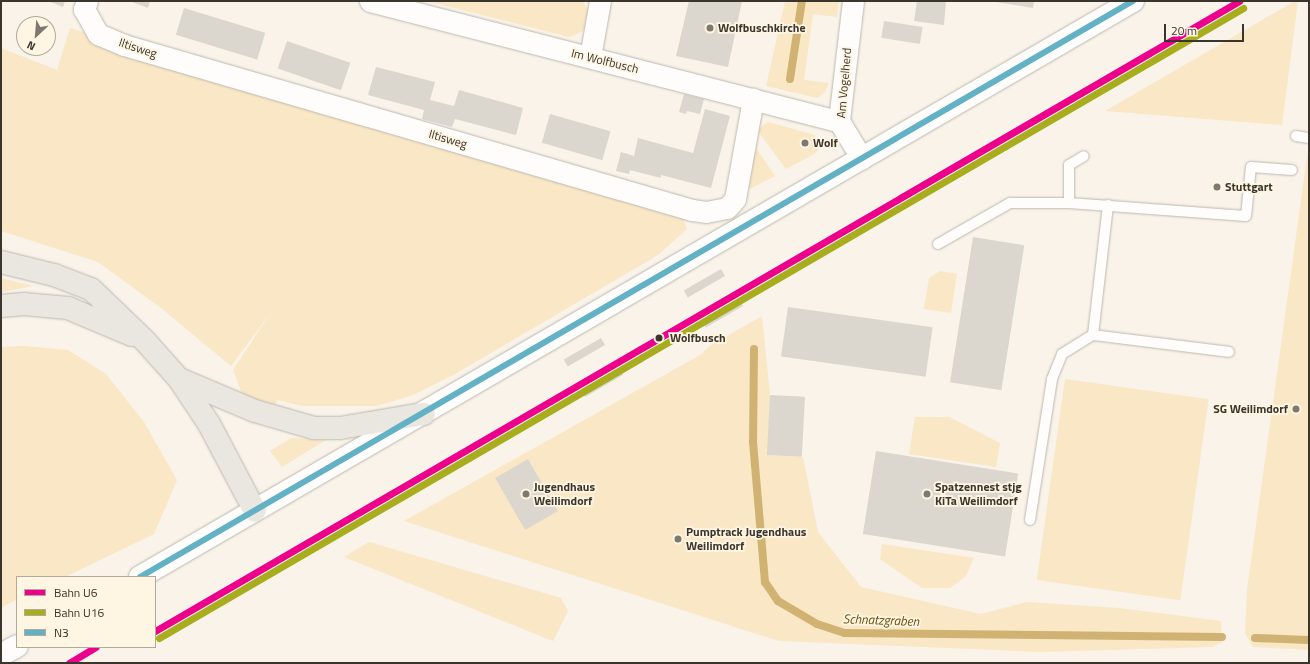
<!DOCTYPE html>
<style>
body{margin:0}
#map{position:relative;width:1310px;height:664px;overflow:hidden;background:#f9f3e9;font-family:"Titillium Web",sans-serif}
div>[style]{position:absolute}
.green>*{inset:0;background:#f9e7c6;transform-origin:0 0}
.stream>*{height:8px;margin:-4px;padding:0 4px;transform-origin:4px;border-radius:4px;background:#d0b373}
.building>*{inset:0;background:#dcd7ce;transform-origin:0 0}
.roads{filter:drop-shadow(0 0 1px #bcb8af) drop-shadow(0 0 1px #bcb8af)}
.service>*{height:10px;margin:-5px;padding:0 5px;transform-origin:5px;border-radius:5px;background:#fefdfc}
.minor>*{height:21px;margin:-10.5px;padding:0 10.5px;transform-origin:10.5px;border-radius:10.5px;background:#fefdfc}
.secondary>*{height:22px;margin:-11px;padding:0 11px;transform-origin:11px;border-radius:11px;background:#fefdfc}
.primary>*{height:22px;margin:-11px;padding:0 11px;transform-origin:11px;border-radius:11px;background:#eae6e0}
.bus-1>*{height:6px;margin:-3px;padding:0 3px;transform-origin:3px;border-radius:3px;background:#62b1c5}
.rail-1>*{height:7px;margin:-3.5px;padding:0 3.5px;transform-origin:3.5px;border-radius:3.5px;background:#ec008c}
.rail-2>*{height:7px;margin:-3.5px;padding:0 3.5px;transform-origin:3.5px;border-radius:3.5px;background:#a7ad1c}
.dots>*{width:11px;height:11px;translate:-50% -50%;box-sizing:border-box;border:2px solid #fff5e3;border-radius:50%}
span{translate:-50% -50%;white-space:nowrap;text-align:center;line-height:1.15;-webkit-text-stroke:3.5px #fff5e3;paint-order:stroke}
.poi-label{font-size:12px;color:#3b362d;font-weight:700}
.left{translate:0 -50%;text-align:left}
.right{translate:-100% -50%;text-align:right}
.street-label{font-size:12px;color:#3b362d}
.stop-label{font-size:12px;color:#3b362d;font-weight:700}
.water-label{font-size:13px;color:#6a4f0b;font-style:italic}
.frame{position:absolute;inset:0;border:2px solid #3b362d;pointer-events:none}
.legend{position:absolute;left:16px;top:576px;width:140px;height:72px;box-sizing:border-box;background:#fff5e3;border:1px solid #b1a99a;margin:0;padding:5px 7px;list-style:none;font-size:12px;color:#3b362d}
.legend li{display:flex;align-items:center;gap:8px;height:20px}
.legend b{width:20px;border:1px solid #b1a99a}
.north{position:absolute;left:16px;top:16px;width:40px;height:40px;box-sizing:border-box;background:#fff5e3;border:1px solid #b1a99a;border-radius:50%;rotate:206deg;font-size:11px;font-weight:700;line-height:16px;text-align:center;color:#3b362d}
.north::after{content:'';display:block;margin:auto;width:14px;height:18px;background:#7e786f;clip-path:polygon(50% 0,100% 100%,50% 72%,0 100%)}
.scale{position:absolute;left:1164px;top:24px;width:80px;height:18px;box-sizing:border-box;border:2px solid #3b362d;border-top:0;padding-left:5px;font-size:12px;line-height:14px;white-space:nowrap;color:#3b362d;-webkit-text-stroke:3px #fff5e3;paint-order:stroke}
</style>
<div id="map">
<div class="green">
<i style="clip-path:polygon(427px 1px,583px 1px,590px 13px,588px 26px,580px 33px,569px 37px)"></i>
<i style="clip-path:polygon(785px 1px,839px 1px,837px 17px,813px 14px,804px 80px,829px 83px,825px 92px,817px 98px,766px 86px)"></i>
<i style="clip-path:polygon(1295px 1px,1298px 1px,1282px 125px,1105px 111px)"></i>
<i style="clip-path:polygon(70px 28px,679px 207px,687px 229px,658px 255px,455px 374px,413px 395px,377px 406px,303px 406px,277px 400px,274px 409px,242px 394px,233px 370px,271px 312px,231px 366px,161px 308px,98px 262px,1px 231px,1px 48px,57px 70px)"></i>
<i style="clip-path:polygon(768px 122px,815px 135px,820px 147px,816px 153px,786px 169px,757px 130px)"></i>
<i style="clip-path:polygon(756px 148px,775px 176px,750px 189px,747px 185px)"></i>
<i style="clip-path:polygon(1308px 150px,1309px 650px,1253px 647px,1245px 633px,1247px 590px)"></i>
<i style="clip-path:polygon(940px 271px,957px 274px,951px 313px,924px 309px,929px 278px)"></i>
<i style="clip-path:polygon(1px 278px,33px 286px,1px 292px)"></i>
<i style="clip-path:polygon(762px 316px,770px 395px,768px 455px,803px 457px,818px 532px,861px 587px,981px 614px,1027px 602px,1119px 608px,1221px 621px,1222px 642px,1212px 647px,1041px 652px,779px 641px,404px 521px,700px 355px,711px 345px)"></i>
<i style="clip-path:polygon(25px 346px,68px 350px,106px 374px,144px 422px,177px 480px,154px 534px,65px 577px,17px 577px,17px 599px,1px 608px,1px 347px)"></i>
<i style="left:1065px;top:379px;width:145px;height:203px;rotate:8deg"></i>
<i style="clip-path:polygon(915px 417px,949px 417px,1000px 443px,996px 467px,909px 454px)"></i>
<i style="clip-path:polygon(291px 438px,326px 440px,282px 467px,270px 451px)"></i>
<i style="clip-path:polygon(369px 542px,561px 598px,568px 611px,553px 641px,344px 557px)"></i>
<i style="clip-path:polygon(882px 544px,974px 558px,966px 576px,950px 588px,922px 588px,880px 559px)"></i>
</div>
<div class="stream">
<i style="left:790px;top:79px;width:79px;rotate:-81.3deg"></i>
<i style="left:754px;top:349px;width:93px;rotate:90.6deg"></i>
<i style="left:753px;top:442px;width:141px;rotate:85.1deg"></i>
<i style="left:765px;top:582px;width:23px;rotate:56deg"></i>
<i style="left:778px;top:601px;width:45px;rotate:30.5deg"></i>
<i style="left:817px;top:624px;width:29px;rotate:18deg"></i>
<i style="left:845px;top:633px;width:377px;rotate:0.6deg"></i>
<i style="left:1255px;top:638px;width:54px;rotate:2.1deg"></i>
</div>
<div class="building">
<i style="clip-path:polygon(48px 1px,65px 1px,63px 7px)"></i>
<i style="clip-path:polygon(129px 1px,150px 1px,148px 8px)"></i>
<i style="clip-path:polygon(689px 1px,742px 1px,728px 67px,676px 56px)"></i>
<i style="clip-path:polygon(917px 1px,946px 1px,944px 25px,914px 21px)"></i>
<i style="clip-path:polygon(989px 1px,1034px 1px,1033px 8px)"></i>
<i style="left:184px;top:8px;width:85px;height:28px;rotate:17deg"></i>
<i style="left:884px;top:21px;width:39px;height:17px;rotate:9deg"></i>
<i style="left:287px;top:41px;width:67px;height:29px;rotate:19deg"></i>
<i style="clip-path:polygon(376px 67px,435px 82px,430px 100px,454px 106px,459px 90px,523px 108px,516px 135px,455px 119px,452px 127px,422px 119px,424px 110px,368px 95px)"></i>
<i style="clip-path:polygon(684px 94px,704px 99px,700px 114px,687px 111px,686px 114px,679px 112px)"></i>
<i style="clip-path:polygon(705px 109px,730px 116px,711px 188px,661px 175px,661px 178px,630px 170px,629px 174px,616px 171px,621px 152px,634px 156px,638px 138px,693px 153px)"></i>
<i style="left:550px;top:114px;width:63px;height:30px;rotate:16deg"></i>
<i style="left:973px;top:237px;width:52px;height:147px;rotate:9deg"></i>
<i style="left:721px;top:269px;width:8px;height:43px;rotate:60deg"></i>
<i style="left:739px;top:299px;width:8px;height:43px;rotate:60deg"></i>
<i style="left:788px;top:307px;width:146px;height:50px;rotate:8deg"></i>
<i style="left:601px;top:338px;width:8px;height:43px;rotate:60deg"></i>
<i style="clip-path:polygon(618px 368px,623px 375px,585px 397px,581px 391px)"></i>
<i style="left:770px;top:395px;width:35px;height:60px;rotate:3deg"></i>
<i style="left:876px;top:451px;width:144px;height:84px;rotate:9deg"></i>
<i style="left:528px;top:459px;width:60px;height:38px;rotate:60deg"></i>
</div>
<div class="roads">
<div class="service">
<i style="left:1296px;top:136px;width:13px;rotate:9deg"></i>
<i style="left:1069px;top:203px;width:177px;rotate:4.2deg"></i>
<i style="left:1246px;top:216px;width:49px;rotate:-84.2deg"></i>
<i style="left:1251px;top:167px;width:41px;rotate:4.2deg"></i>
<i style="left:938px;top:244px;width:83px;rotate:-29.7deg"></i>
<i style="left:1010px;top:203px;width:59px"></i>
<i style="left:1069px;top:203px;width:38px;rotate:-90deg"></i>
<i style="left:1069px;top:165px;width:17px;rotate:-31deg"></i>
<i style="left:1093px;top:335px;width:131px;rotate:-83.4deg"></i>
<i style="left:1030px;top:520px;width:143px;rotate:-81.1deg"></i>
<i style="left:1052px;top:379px;width:27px;rotate:-68deg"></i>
<i style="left:1062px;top:354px;width:36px;rotate:-32deg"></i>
<i style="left:1093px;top:335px;width:137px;rotate:7.1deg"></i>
</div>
<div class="minor">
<i style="left:87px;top:1px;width:9px;rotate:111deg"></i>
<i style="left:84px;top:9px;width:29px;rotate:61deg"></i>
<i style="left:98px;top:34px;width:28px;rotate:23deg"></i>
<i style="left:124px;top:45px;width:591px;rotate:16.2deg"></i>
<i style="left:692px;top:210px;width:14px;rotate:8deg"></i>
<i style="left:706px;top:212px;width:21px;rotate:-11deg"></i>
<i style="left:727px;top:208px;width:12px;rotate:-48deg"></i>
<i style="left:735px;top:199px;width:102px;rotate:-79.8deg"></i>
<i style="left:370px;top:1px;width:484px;rotate:14.4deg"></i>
<i style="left:853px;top:1px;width:121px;rotate:96.7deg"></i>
<i style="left:839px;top:121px;width:44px;rotate:58.8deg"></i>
<i style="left:590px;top:57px;width:57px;rotate:-79.9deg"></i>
</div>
<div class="secondary">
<i style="left:140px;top:577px;width:1148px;rotate:-30.12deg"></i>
<i style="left:1px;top:655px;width:18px;rotate:-29deg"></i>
</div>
<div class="primary">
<i style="left:1px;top:262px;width:55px;rotate:13.8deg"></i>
<i style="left:54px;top:275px;width:40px;rotate:21deg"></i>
<i style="left:91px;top:289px;width:75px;rotate:43.9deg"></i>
<i style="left:145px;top:341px;width:51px;rotate:48.2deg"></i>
<i style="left:179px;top:379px;width:54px;rotate:56.3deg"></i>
<i style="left:209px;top:424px;width:98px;rotate:62.1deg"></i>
<i style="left:1px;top:306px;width:23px;rotate:-5deg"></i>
<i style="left:24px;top:304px;width:44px;rotate:5.2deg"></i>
<i style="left:68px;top:308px;width:69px;rotate:22.9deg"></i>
<i style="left:179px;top:379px;width:82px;rotate:22.8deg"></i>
<i style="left:255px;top:411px;width:61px;rotate:16.1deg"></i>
<i style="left:314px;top:428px;width:26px"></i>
<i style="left:340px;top:428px;width:85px;rotate:-9.5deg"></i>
</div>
</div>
<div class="bus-1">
<i style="left:140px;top:577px;width:1148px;rotate:-30.12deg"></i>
</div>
<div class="rail-1">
<i style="left:155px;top:631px;width:1254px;rotate:-30.16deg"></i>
<i style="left:69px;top:663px;width:31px;rotate:-31deg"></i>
</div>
<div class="rail-2">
<i style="left:159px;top:638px;width:1254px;rotate:-30.16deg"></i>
</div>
<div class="dots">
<i style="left:710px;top:28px;background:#7e786f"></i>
<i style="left:805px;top:143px;background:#7e786f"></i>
<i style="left:1217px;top:187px;background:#7e786f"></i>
<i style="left:659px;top:338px;background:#3b362d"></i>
<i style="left:1296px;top:409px;background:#7e786f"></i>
<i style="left:526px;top:494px;background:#7e786f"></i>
<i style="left:927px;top:494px;background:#7e786f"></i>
<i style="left:678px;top:539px;background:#7e786f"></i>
</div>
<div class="poi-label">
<span class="left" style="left:718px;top:28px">Wolfbuschkirche</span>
<span class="left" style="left:813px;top:143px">Wolf</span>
<span class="left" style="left:1225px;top:187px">Stuttgart</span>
<span class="right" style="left:1288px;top:409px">SG Weilimdorf</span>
<span class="left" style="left:534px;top:494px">Jugendhaus<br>Weilimdorf</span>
<span class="left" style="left:935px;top:494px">Spatzennest stjg<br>KiTa Weilimdorf</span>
<span class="left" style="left:686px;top:539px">Pumptrack Jugendhaus<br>Weilimdorf</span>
</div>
<div class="street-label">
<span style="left:138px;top:48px;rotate:18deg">Iltisweg</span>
<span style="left:605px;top:61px;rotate:14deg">Im Wolfbusch</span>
<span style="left:844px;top:83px;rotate:-85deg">Am Vogelherd</span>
<span style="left:448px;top:139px;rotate:16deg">Iltisweg</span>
</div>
<div class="stop-label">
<span class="left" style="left:670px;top:338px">Wolfbusch</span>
</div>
<div class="water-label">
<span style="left:881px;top:620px;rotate:2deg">Schnatzgraben</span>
</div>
<div class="frame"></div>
<ul class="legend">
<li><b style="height:5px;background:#ec008c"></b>Bahn U6</li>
<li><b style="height:5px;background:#a7ad1c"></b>Bahn U16</li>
<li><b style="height:5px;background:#62b1c5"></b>N3</li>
</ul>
<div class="north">N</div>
<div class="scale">20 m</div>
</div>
